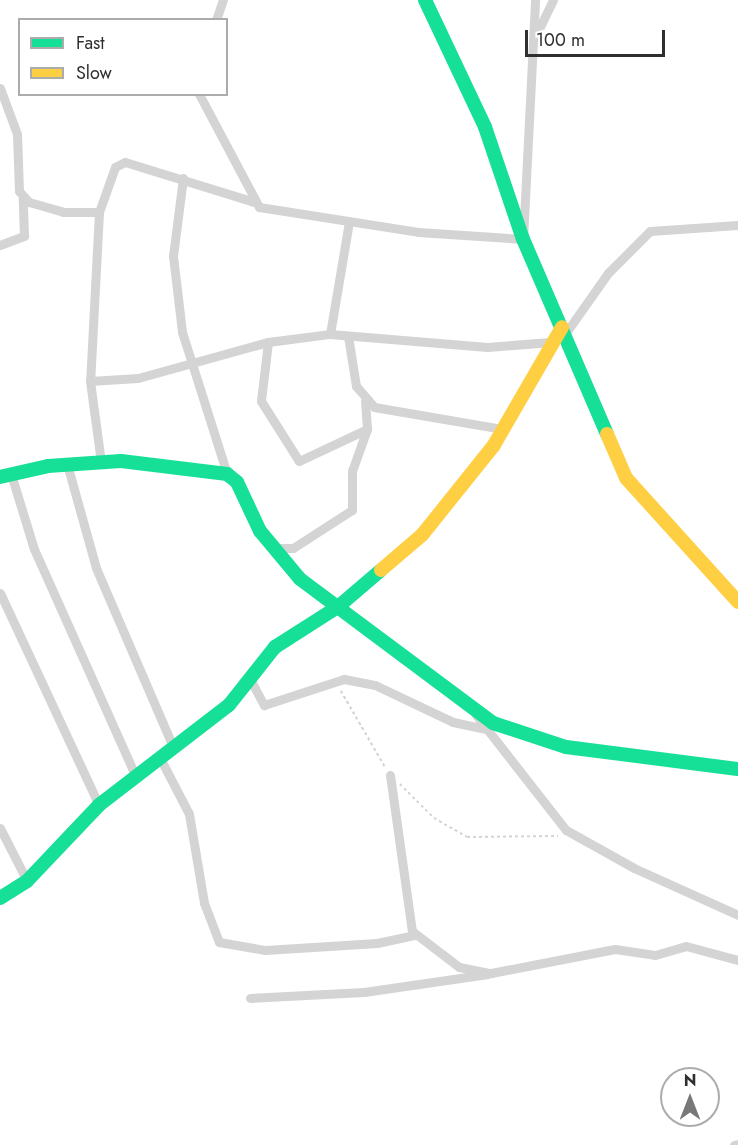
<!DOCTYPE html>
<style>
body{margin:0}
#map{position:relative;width:738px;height:1145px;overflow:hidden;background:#fff;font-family:Jost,sans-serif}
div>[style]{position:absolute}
.path>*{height:1.5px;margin-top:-0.75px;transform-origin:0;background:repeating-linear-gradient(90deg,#d4d4d4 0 3px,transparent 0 6px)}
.street>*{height:9px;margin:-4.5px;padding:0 4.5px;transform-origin:4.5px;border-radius:4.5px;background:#d4d4d4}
.fast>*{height:14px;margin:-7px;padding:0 7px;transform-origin:7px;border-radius:7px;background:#16e098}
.slow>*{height:14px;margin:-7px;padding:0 7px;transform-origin:7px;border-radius:7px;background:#ffcf43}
span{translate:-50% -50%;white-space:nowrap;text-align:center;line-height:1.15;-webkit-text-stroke:6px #fff;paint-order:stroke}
.legend{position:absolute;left:18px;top:18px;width:210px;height:78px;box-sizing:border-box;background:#fff;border:2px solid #acacac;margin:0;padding:8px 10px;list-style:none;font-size:18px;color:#2f2f2f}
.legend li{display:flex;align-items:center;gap:12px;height:30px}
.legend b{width:30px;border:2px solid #acacac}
.north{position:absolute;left:660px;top:1067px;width:60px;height:60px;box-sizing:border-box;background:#fff;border:2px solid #acacac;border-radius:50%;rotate:0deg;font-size:16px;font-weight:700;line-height:24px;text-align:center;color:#2f2f2f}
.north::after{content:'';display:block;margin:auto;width:21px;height:27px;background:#787878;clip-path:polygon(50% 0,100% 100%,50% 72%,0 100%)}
.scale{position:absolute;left:525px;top:30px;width:140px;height:27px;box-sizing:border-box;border:3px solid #2f2f2f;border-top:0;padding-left:8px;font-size:18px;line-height:21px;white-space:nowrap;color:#2f2f2f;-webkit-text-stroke:4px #fff;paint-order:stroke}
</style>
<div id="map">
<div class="path">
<i style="left:341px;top:691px;width:88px;rotate:59.9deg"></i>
<i style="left:400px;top:784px;width:48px;rotate:45deg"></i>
<i style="left:434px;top:818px;width:38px;rotate:30deg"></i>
<i style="left:467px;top:837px;width:91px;rotate:-0.6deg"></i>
</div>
<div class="street">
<i style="left:216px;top:20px;width:21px;rotate:-71deg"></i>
<i style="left:535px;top:37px;width:41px;rotate:-64.1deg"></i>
<i style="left:0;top:88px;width:49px;rotate:69.7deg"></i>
<i style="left:17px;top:134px;width:57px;rotate:88deg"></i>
<i style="left:19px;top:191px;width:15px;rotate:48deg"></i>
<i style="left:29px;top:202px;width:35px;rotate:16deg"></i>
<i style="left:63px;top:212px;width:36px"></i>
<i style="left:99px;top:212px;width:48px;rotate:-70.4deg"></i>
<i style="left:115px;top:167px;width:11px;rotate:-27deg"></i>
<i style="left:125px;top:162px;width:135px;rotate:17.2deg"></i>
<i style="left:199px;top:94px;width:128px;rotate:62deg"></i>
<i style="left:259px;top:207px;width:161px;rotate:8.9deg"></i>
<i style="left:418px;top:232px;width:105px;rotate:3.8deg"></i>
<i style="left:523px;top:239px;width:239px;rotate:-87.1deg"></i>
<i style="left:183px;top:178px;width:79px;rotate:97.3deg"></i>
<i style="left:173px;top:256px;width:77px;rotate:83.2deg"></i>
<i style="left:182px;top:332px;width:149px;rotate:72.4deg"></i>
<i style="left:99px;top:212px;width:169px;rotate:93deg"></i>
<i style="left:90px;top:381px;width:82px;rotate:82.3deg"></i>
<i style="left:0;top:245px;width:26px;rotate:-21deg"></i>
<i style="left:24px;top:236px;width:38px;rotate:-92deg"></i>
<i style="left:330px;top:334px;width:114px;rotate:-80.4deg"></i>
<i style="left:565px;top:334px;width:75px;rotate:-54.8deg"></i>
<i style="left:608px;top:273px;width:59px;rotate:-45deg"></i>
<i style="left:650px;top:231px;width:88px;rotate:-3.9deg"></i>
<i style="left:348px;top:336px;width:51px;rotate:80.9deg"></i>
<i style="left:356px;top:386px;width:28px;rotate:49deg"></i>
<i style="left:374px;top:407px;width:131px;rotate:9.7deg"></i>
<i style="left:268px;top:342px;width:59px;rotate:96.8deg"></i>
<i style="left:261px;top:401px;width:71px;rotate:57.7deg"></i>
<i style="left:299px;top:461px;width:75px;rotate:-25.2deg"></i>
<i style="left:90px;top:381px;width:48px;rotate:-3.6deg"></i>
<i style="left:138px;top:378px;width:135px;rotate:-15.5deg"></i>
<i style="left:268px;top:342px;width:63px;rotate:-7.4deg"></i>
<i style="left:330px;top:334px;width:158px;rotate:4.7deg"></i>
<i style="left:487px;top:347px;width:64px;rotate:-4.5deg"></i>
<i style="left:67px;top:464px;width:108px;rotate:74.4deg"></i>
<i style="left:96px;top:568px;width:195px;rotate:66.7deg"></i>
<i style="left:11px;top:474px;width:78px;rotate:73deg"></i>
<i style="left:34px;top:549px;width:250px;rotate:65.9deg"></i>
<i style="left:275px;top:548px;width:18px"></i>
<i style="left:293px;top:548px;width:70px;rotate:-32.8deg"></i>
<i style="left:352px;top:510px;width:39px;rotate:-90deg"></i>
<i style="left:352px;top:471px;width:45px;rotate:-70.3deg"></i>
<i style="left:367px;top:429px;width:28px;rotate:-94deg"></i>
<i style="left:0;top:593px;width:234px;rotate:65deg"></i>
<i style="left:249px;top:677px;width:32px;rotate:62deg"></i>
<i style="left:264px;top:705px;width:84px;rotate:-18deg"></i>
<i style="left:344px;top:679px;width:32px;rotate:11deg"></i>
<i style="left:375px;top:685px;width:86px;rotate:25.4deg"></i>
<i style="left:453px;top:722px;width:35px;rotate:12deg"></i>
<i style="left:476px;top:715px;width:146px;rotate:52deg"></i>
<i style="left:566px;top:830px;width:78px;rotate:29.2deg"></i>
<i style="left:634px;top:868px;width:114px;rotate:24.3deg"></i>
<i style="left:160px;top:758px;width:63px;rotate:62.6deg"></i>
<i style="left:189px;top:814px;width:90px;rotate:80.4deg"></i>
<i style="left:204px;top:903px;width:42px;rotate:69deg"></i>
<i style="left:219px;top:942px;width:47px;rotate:9.9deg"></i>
<i style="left:265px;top:950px;width:112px;rotate:-3.6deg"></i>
<i style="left:377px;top:943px;width:39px;rotate:-12deg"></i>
<i style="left:390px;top:775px;width:158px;rotate:82deg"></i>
<i style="left:412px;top:931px;width:59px;rotate:37.5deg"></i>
<i style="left:459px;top:967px;width:33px;rotate:11deg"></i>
<i style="left:491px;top:973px;width:126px;rotate:-11deg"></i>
<i style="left:615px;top:949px;width:40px;rotate:8.5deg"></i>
<i style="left:655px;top:955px;width:32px;rotate:-16deg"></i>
<i style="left:686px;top:946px;width:54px;rotate:15.1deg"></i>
<i style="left:0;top:828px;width:59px;rotate:63deg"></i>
<i style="left:250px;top:998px;width:114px;rotate:-3deg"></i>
<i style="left:364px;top:992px;width:125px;rotate:-8.3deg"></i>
<i style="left:734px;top:1145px;width:4px;rotate:-14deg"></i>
</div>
<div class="fast">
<i style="left:425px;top:0;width:140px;rotate:64.7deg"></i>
<i style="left:485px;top:127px;width:118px;rotate:71.3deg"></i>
<i style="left:523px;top:239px;width:212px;rotate:66.7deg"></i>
<i style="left:0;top:477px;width:49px;rotate:-12.9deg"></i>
<i style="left:48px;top:466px;width:73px;rotate:-3.9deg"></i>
<i style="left:121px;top:461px;width:107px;rotate:7deg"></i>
<i style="left:227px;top:474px;width:13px;rotate:39deg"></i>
<i style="left:237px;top:482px;width:54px;rotate:64.9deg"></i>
<i style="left:260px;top:531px;width:62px;rotate:50.2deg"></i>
<i style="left:300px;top:579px;width:241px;rotate:36.7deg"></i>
<i style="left:493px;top:723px;width:77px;rotate:18.2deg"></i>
<i style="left:566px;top:747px;width:173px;rotate:7.3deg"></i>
<i style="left:0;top:898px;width:32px;rotate:-32deg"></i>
<i style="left:27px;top:881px;width:105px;rotate:-46.5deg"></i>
<i style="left:99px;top:805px;width:164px;rotate:-37.6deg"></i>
<i style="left:229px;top:705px;width:74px;rotate:-51.6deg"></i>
<i style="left:275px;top:647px;width:76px;rotate:-32.6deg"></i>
<i style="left:339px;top:606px;width:55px;rotate:-40.6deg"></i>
</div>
<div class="slow">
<i style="left:607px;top:434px;width:48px;rotate:66.6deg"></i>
<i style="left:626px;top:478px;width:167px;rotate:47.9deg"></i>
<i style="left:381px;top:570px;width:54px;rotate:-40.5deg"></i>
<i style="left:422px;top:535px;width:115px;rotate:-51.3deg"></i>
<i style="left:494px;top:445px;width:136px;rotate:-60deg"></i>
</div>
<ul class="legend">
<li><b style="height:8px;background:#16e098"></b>Fast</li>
<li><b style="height:8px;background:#ffcf43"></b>Slow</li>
</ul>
<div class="north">N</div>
<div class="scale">100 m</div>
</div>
